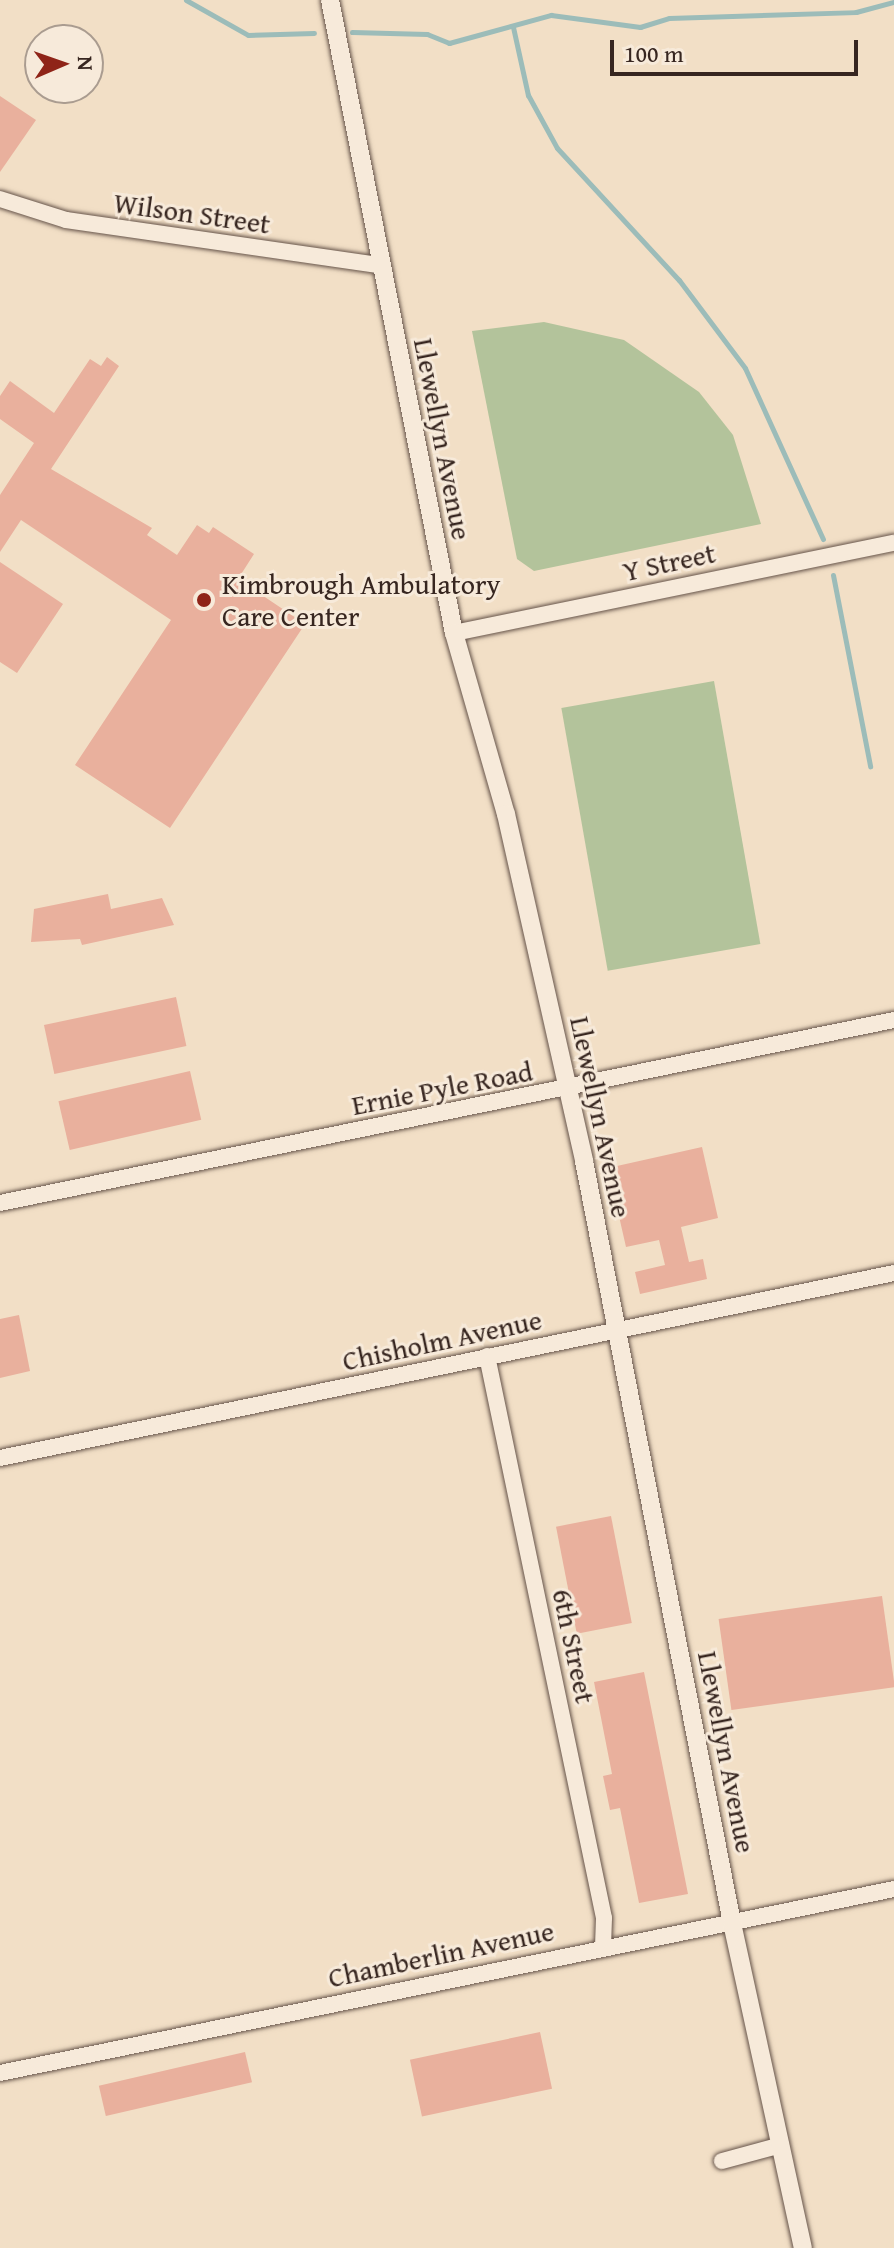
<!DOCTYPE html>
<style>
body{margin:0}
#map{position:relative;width:894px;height:2248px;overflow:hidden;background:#f2dfc6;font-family:"Gentium Book Plus",serif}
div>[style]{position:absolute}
.green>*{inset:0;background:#b3c39b;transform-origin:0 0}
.stream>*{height:5px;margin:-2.5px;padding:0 2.5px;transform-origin:2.5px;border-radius:2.5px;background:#9cbcb9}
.building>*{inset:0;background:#e9b09d;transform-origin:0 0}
.roads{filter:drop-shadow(0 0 2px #66544a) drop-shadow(0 0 2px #66544a)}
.minor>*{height:16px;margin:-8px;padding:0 8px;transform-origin:8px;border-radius:8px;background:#f7eada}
.tertiary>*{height:18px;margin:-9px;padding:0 9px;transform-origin:9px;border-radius:9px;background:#f7eada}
.dots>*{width:22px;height:22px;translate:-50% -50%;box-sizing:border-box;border:4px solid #f7eada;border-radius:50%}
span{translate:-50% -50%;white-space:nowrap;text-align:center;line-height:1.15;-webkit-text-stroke:6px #f7eada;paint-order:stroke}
.street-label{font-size:28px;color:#372620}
.poi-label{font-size:28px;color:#372620}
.left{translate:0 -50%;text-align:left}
.north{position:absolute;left:24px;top:24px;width:80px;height:80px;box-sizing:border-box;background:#f7eada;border:2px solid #aa9c90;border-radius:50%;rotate:88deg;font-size:22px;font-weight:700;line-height:32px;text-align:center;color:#372620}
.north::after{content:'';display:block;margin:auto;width:28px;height:36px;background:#8f2418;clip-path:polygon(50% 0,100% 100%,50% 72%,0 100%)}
.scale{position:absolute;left:610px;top:40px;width:248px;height:36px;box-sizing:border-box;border:4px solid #372620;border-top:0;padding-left:10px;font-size:24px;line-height:28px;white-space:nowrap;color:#372620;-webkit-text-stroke:6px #f7eada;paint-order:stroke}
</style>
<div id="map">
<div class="green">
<i style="clip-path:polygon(544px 322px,624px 340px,699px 392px,733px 435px,761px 524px,534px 571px,517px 559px,472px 331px)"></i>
<i style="left:714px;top:681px;width:267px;height:155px;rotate:80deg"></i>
</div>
<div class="stream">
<i style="left:186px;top:0;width:71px;rotate:29.4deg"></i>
<i style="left:248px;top:35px;width:66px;rotate:-1.7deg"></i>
<i style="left:513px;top:27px;width:70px;rotate:77.6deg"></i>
<i style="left:528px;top:95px;width:60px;rotate:61.3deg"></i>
<i style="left:557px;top:148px;width:180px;rotate:47.3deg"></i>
<i style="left:679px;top:280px;width:110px;rotate:53.1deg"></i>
<i style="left:745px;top:368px;width:188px;rotate:65.5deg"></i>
<i style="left:352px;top:32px;width:75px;rotate:1.5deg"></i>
<i style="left:427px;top:34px;width:24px;rotate:22deg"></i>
<i style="left:449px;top:43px;width:106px;rotate:-15.4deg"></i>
<i style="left:551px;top:15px;width:90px;rotate:7.7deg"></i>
<i style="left:640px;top:27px;width:30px;rotate:-17deg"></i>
<i style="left:669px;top:18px;width:187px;rotate:-1.8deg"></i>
<i style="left:856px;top:12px;width:39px;rotate:-15deg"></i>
<i style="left:833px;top:575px;width:195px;rotate:79deg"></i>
</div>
<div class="building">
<i style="clip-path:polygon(0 96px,36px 120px,0 172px)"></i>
<i style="clip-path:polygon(107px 357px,119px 366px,51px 469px,152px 528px,147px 535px,177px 555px,197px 525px,209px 533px,213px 527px,254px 554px,238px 579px,305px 624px,170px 828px,75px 765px,171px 620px,21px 520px,0 552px,0 495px,34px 443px,0 419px,0 396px,10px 381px,54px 413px,90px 359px,101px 366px)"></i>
<i style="clip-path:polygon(0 562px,63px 604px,17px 673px,0 662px)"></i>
<i style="clip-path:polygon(108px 894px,111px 909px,162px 898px,174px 925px,82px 945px,80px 939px,31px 942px,34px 909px)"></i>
<i style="left:176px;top:997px;width:50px;height:135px;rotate:78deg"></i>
<i style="left:190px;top:1071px;width:50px;height:135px;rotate:77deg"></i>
<i style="clip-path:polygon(702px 1147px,718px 1218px,681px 1227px,689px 1262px,703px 1259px,707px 1279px,640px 1294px,635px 1272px,665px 1265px,659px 1240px,626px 1247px,608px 1168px)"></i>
<i style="clip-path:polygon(19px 1315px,30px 1371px,0 1378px,0 1319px)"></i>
<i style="left:611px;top:1516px;width:109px;height:56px;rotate:79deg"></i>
<i style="left:882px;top:1596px;width:92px;height:165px;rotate:82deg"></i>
<i style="clip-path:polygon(644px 1672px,688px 1894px,639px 1903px,620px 1808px,610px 1810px,603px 1776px,612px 1774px,594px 1682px)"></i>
<i style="left:540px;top:2032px;width:58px;height:133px;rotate:78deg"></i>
<i style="left:245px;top:2052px;width:31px;height:150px;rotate:77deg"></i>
</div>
<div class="roads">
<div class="minor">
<i style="left:0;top:199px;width:69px;rotate:17.7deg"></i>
<i style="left:66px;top:220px;width:317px;rotate:8.2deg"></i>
<i style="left:454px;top:633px;width:449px;rotate:-11.6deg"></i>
<i style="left:0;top:1203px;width:913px;rotate:-11.57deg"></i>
<i style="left:487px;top:1356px;width:574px;rotate:78.24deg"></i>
<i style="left:604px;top:1918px;width:29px;rotate:92deg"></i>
<i style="left:0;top:1458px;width:913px;rotate:-11.69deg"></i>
<i style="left:0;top:2073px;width:913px;rotate:-11.63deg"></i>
<i style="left:722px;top:2161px;width:61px;rotate:-15.2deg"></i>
</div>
<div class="tertiary">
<i style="left:330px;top:0;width:645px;rotate:78.92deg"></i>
<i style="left:454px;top:633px;width:188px;rotate:74deg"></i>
<i style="left:506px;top:814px;width:356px;rotate:77.3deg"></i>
<i style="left:584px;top:1161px;width:776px;rotate:79.01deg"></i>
<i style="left:732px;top:1923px;width:333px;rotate:77.7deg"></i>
</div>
</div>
<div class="dots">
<i style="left:204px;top:600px;background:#8f2418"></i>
</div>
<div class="street-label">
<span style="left:192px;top:213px;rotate:8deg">Wilson Street</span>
<span style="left:443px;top:439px;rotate:79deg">Llewellyn Avenue</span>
<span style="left:669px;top:562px;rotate:-12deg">Y Street</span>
<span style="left:442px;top:1088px;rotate:-11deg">Ernie Pyle Road</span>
<span style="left:601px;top:1117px;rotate:78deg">Llewellyn Avenue</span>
<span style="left:442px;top:1340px;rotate:-12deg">Chisholm Avenue</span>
<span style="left:574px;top:1646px;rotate:78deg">6th Street</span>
<span style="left:727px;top:1752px;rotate:79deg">Llewellyn Avenue</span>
<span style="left:441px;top:1954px;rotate:-12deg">Chamberlin Avenue</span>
</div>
<div class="poi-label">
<span class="left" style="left:222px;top:600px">Kimbrough Ambulatory<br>Care Center</span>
</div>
<div class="north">N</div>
<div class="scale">100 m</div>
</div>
